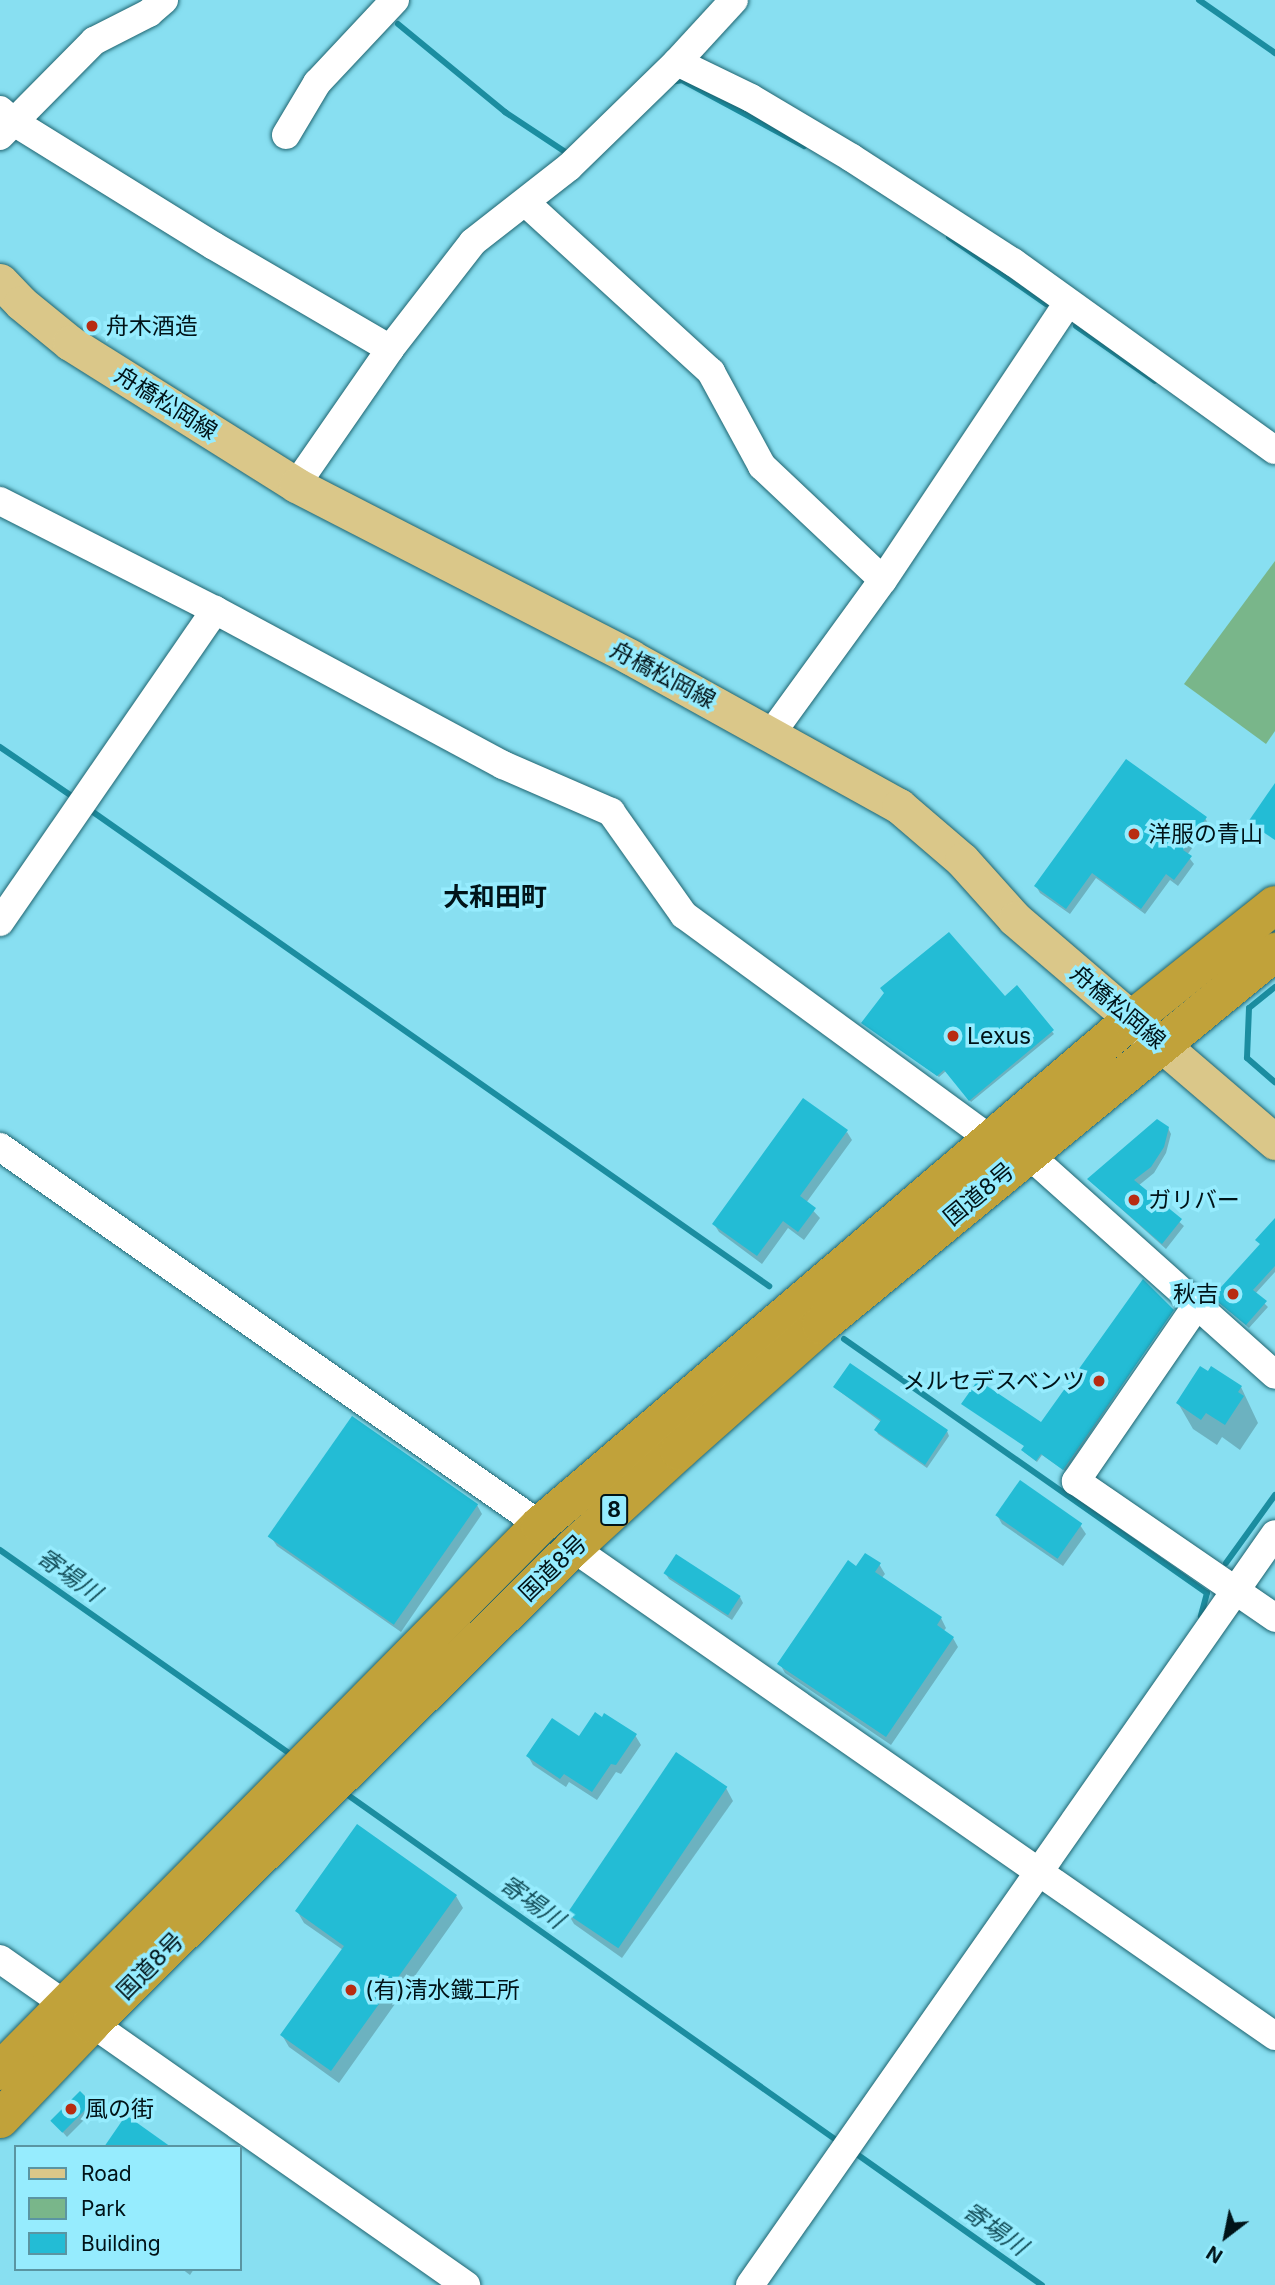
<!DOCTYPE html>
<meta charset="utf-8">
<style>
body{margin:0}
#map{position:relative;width:1275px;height:2285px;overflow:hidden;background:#88dff1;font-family:Inter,"Noto Sans JP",sans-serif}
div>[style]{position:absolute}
.green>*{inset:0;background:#79b68a}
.shadow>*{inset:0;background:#0003}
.stream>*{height:6px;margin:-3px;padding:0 3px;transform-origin:3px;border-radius:3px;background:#1b8da0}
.building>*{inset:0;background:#23bcd5;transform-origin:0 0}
.roads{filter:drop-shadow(0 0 2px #1f6470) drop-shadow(0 0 2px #1f6470)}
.minor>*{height:28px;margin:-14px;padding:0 14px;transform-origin:14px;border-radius:14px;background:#fff}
.major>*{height:35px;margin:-17.5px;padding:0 17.5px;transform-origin:17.5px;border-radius:17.5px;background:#dac789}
.highway>*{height:38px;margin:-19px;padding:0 19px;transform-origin:19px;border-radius:19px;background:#c1a23a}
.dots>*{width:19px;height:19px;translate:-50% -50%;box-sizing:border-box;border:4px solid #96ecfe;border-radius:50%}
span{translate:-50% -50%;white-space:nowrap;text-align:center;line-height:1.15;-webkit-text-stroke:7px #96ecfe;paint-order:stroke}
.shield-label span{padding:2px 5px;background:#96ecfe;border:2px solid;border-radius:5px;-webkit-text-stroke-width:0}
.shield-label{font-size:21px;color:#001318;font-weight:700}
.poi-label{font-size:23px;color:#001318}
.left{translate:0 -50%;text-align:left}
.right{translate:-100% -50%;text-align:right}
.street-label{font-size:23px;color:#001318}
.water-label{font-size:24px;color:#134e59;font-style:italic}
.quarter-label{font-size:26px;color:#001318;font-weight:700}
.legend{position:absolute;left:14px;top:2145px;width:228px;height:126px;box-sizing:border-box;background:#96ecfe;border:2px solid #5a95a2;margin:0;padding:9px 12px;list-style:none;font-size:21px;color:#001318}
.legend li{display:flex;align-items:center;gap:14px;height:35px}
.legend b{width:35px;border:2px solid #5a95a2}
.north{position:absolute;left:1191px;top:2201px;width:70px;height:70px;-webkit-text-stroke:5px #96ecfe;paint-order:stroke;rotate:212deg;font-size:19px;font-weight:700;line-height:28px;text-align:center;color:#001318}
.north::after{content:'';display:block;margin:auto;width:24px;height:32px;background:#001318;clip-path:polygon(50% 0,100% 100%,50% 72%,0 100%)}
</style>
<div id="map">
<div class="green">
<i style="clip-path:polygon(1275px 561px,1275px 731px,1266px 744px,1184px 684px)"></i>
</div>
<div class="shadow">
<i style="clip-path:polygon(1205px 818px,1209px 825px,1187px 855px,1194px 864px,1178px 886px,1170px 880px,1145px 914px,1096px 878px,1070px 914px,1040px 893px,1036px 886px)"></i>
<i style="clip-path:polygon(1017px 988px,1054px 1034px,971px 1102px,946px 1071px,939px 1077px,863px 1023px,1004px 999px)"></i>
<i style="clip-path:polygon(1168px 1128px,1171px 1134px,1166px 1153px,1154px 1173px,1138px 1186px,1184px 1226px,1166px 1249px,1089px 1180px)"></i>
<i style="clip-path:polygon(847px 1132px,852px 1140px,806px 1203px,820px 1218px,804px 1240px,788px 1228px,762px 1264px,719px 1232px,714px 1224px)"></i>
<i style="clip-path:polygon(1275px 1220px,1275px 1272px,1255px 1294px,1268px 1307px,1249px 1328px,1217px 1301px,1261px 1245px,1257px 1240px)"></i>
<i style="clip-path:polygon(1172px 1311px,1065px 1471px,1042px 1455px,1037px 1462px,1024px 1452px,1041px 1425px)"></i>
<i style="clip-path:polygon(1241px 1387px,1258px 1423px,1240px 1450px,1222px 1437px,1217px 1445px,1193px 1429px,1178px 1403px)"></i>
<i style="clip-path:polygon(835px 1388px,947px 1431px,949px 1436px,927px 1468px,878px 1434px,876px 1430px,881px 1422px)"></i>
<i style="clip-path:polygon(477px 1505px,482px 1514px,401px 1632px,277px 1546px,271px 1537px)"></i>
<i style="clip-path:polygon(997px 1515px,1080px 1525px,1086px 1534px,1063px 1566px,1002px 1524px)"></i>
<i style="clip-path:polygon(879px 1564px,885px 1574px,881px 1579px,941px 1618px,946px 1628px,943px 1632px,953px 1638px,958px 1647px,891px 1745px,785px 1673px,780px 1664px,857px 1568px)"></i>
<i style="clip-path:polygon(665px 1573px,740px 1597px,743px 1603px,732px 1620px,669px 1579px)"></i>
<i style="clip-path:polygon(635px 1735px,641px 1745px,621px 1774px,616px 1772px,597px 1800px,569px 1782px,566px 1787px,533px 1765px,528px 1756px)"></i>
<i style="clip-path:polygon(726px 1788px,733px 1801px,622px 1958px,574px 1924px,567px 1912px)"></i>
<i style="clip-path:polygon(456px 1896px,463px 1908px,339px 2083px,289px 2047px,282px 2035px,343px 1950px,304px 1923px,297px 1911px)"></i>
<i style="clip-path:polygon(91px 2104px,94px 2110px,67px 2137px,52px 2120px)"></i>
<i style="clip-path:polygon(182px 2269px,194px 2269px,190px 2275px)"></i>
</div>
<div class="stream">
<i style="left:1199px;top:0;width:93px;rotate:34.9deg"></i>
<i style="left:398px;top:24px;width:139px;rotate:39.4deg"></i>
<i style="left:505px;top:112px;width:71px;rotate:33.5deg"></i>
<i style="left:671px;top:82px;width:11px;rotate:-10deg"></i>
<i style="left:682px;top:80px;width:139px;rotate:28.4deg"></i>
<i style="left:949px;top:237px;width:118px;rotate:34.6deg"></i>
<i style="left:1076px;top:326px;width:96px;rotate:34.8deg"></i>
<i style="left:0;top:747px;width:85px;rotate:34.4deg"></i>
<i style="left:93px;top:812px;width:826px;rotate:35.04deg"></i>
<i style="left:1275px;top:987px;width:33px;rotate:141deg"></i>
<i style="left:1249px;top:1008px;width:50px;rotate:92.3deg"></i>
<i style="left:1247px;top:1058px;width:37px;rotate:41deg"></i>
<i style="left:844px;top:1339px;width:443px;rotate:35deg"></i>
<i style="left:1207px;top:1593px;width:24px;rotate:105deg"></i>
<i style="left:0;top:1550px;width:358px;rotate:35.1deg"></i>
<i style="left:1226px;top:1563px;width:84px;rotate:-54.2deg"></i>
<i style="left:345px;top:1793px;width:605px;rotate:35.24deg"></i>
<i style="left:851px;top:2150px;width:234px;rotate:35.3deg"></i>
</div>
<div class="building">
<i style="clip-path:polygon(1126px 759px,1207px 817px,1183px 850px,1192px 856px,1174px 880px,1166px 874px,1141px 909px,1092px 873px,1066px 909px,1034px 886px)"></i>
<i style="clip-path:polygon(1275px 783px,1275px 840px,1248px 822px)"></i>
<i style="clip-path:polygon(949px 932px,1005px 996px,1017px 985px,1054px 1030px,969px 1101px,944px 1070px,937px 1076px,861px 1023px,884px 993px,880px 988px)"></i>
<i style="clip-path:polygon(803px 1098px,848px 1130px,800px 1196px,816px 1208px,798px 1232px,783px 1221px,757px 1256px,712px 1224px)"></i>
<i style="clip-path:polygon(1157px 1119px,1169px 1127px,1164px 1147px,1151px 1167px,1134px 1180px,1182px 1219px,1162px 1244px,1087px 1179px)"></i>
<i style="clip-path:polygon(1275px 1218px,1275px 1266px,1253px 1290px,1267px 1301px,1246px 1325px,1212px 1297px,1260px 1244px,1255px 1240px)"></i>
<i style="clip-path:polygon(1143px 1279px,1174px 1310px,1063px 1470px,1041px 1454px,1036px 1461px,1021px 1450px,1024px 1446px,961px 1404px,978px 1380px,1041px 1422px)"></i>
<i style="clip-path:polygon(850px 1363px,948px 1430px,925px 1465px,874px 1430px,881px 1420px,833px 1387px)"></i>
<i style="clip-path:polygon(1200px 1366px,1208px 1371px,1211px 1366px,1242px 1386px,1238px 1392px,1244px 1396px,1225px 1425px,1206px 1413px,1201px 1420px,1176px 1403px)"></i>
<i style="left:352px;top:1416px;width:154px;height:147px;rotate:35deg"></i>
<i style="left:1020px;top:1480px;width:76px;height:43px;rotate:35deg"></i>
<i style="clip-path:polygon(865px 1553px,881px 1563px,875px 1572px,942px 1617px,937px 1625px,954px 1637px,886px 1737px,777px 1664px,848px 1560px,856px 1566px)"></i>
<i style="left:676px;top:1554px;width:77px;height:23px;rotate:33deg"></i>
<i style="clip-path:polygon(595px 1712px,602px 1717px,604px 1713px,637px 1734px,616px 1765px,611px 1764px,592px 1792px,564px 1774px,560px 1779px,526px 1756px,552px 1718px,579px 1736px)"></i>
<i style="left:676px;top:1752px;width:62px;height:195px;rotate:34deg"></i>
<i style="clip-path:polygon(357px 1824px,457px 1895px,331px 2071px,280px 2035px,344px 1946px,295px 1911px)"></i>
<i style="left:80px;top:2091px;width:17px;height:42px;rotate:45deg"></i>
<i style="clip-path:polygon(126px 2115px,171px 2147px,104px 2147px)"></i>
</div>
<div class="roads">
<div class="minor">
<i style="left:677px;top:62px;width:82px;rotate:25.9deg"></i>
<i style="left:751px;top:98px;width:117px;rotate:30.7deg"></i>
<i style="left:852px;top:158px;width:192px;rotate:32.9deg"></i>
<i style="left:1013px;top:262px;width:322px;rotate:35.7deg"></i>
<i style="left:0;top:110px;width:18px;rotate:41deg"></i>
<i style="left:14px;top:122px;width:235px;rotate:31.8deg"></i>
<i style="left:214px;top:246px;width:204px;rotate:30.3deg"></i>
<i style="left:286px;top:135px;width:61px;rotate:-59.2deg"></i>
<i style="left:317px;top:83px;width:114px;rotate:-46.8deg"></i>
<i style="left:0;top:136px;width:134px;rotate:-45.3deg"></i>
<i style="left:94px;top:41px;width:62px;rotate:-27deg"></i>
<i style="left:149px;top:13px;width:20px;rotate:-41deg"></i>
<i style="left:526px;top:203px;width:251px;rotate:42.4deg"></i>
<i style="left:711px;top:372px;width:107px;rotate:61.5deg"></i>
<i style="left:762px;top:466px;width:166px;rotate:43.3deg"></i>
<i style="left:296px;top:485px;width:165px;rotate:-55.3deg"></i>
<i style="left:390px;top:349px;width:135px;rotate:-52.2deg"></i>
<i style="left:473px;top:242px;width:122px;rotate:-38deg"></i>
<i style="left:569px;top:167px;width:151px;rotate:-44.2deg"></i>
<i style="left:677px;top:62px;width:84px;rotate:-47.4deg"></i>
<i style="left:0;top:501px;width:241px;rotate:26.9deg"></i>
<i style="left:215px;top:610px;width:327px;rotate:28.3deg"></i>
<i style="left:503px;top:765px;width:118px;rotate:23.5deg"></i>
<i style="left:611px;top:812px;width:126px;rotate:54.7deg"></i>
<i style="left:684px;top:915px;width:381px;rotate:36.2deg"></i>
<i style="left:771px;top:734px;width:190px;rotate:-54deg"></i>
<i style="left:883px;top:580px;width:333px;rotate:-56.3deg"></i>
<i style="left:0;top:922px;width:379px;rotate:-55.4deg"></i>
<i style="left:0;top:1147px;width:659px;rotate:34.99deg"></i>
<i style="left:1028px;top:1154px;width:331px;rotate:41.8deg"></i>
<i style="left:1197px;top:1305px;width:214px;rotate:124.5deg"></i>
<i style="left:1076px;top:1481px;width:242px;rotate:34.5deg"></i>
<i style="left:573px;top:1548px;width:855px;rotate:34.81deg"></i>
<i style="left:0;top:1959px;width:569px;rotate:34.98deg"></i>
<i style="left:750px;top:2285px;width:916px;rotate:-55.04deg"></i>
</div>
<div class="major">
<i style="left:0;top:281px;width:30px;rotate:46deg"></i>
<i style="left:21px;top:303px;width:63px;rotate:39.2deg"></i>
<i style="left:70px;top:343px;width:267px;rotate:32.1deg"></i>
<i style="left:296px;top:485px;width:376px;rotate:27.2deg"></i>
<i style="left:630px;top:657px;width:308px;rotate:29deg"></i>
<i style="left:899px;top:806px;width:83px;rotate:40.6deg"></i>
<i style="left:962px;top:860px;width:79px;rotate:48.1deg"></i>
<i style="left:1015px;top:919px;width:343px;rotate:40.6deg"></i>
</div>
<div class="highway">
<i style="left:0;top:2071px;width:768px;rotate:-45.32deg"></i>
<i style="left:540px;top:1525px;width:777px;rotate:-40.51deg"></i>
<i style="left:1131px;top:1020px;width:184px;rotate:-38.6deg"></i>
<i style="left:0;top:2119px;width:132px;rotate:-46.2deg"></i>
<i style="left:91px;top:2024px;width:677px;rotate:-44.64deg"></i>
<i style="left:573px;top:1548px;width:144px;rotate:-42.5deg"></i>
<i style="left:679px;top:1451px;width:190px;rotate:-41.6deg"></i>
<i style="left:821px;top:1325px;width:588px;rotate:-39.41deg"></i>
</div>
</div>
<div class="dots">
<i style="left:92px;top:326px;background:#b82c12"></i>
<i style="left:1134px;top:834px;background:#b82c12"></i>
<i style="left:953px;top:1036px;background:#b82c12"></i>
<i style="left:1134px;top:1200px;background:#b82c12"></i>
<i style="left:1233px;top:1294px;background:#b82c12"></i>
<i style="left:1099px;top:1381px;background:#b82c12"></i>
<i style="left:351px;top:1990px;background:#b82c12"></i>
<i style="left:71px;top:2109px;background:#b82c12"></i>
</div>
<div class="shield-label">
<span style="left:614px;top:1510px">8</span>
</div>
<div class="poi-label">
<span class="left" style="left:106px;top:326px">舟木酒造</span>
<span class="left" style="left:1148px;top:834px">洋服の青山</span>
<span class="left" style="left:967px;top:1036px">Lexus</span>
<span class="left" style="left:1148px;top:1200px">ガリバー</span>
<span class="right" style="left:1219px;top:1294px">秋吉</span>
<span class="right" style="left:1085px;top:1381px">メルセデスベンツ</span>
<span class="left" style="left:365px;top:1990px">(有)清水鐵工所</span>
<span class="left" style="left:85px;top:2109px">風の街</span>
</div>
<div class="street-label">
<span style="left:166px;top:403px;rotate:32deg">舟橋松岡線</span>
<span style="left:663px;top:675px;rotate:28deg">舟橋松岡線</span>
<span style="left:1118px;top:1007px;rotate:40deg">舟橋松岡線</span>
<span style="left:979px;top:1194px;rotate:-40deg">国道8号</span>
<span style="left:553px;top:1568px;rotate:-44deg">国道8号</span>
<span style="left:150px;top:1966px;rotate:-45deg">国道8号</span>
</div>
<div class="water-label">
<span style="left:69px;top:1575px;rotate:35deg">寄場川</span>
<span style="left:532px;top:1902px;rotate:35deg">寄場川</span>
<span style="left:995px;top:2229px;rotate:35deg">寄場川</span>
</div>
<div class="quarter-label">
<span style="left:495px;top:897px">大和田町</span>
</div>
<ul class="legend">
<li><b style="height:9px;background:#dac789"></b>Road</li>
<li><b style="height:19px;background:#79b68a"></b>Park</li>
<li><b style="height:19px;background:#23bcd5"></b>Building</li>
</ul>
<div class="north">N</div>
</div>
